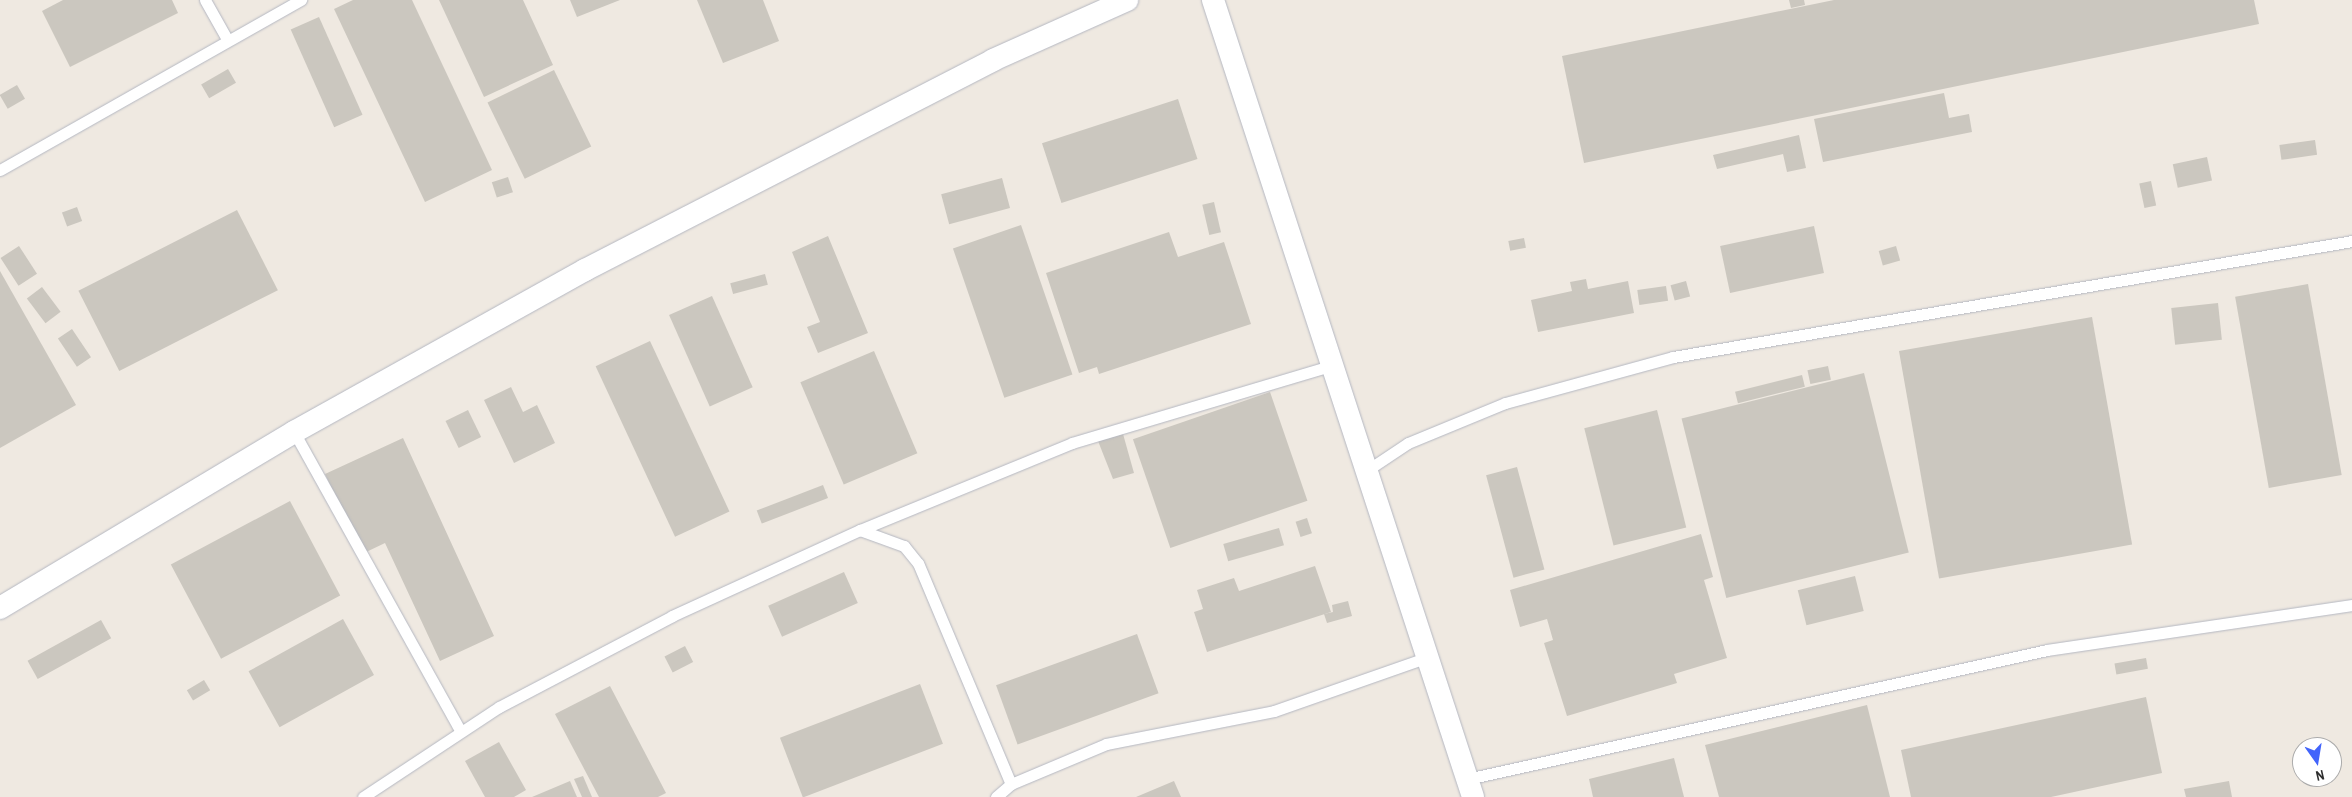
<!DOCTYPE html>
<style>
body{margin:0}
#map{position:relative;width:2352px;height:797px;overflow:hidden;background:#efe9e1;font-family:"Archivo Narrow",sans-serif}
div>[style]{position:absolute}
.building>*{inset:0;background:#cbc7bf;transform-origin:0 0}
.roads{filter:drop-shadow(0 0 1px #b4b7c1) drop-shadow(0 0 1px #b4b7c1)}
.lane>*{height:11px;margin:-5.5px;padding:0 5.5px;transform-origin:5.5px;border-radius:5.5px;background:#fff}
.street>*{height:22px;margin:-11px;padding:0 11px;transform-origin:11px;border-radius:11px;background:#fff}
span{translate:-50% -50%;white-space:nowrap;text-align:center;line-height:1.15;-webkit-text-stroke:4px #fff;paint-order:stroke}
.north{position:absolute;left:2292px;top:737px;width:50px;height:50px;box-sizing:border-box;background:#fff;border:1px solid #ababab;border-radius:50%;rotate:167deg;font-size:14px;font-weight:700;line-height:20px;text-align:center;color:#2e2e2e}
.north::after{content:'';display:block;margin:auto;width:18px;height:22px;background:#4264fb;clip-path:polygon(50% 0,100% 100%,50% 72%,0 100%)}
</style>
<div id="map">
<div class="building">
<i style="clip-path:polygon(63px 0,172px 0,178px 13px,70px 67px,42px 11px)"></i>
<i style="clip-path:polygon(353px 0,412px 0,492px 170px,425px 202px,334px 9px)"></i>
<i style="clip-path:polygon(439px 0,523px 0,553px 65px,484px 97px)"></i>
<i style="clip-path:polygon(570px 0,620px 0,577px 17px)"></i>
<i style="clip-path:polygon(697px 0,763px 0,779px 41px,723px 63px)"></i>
<i style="clip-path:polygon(1789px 0,1804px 0,1805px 5px,1791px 8px)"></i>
<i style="clip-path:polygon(1834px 0,2254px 0,2259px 24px,1584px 163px,1562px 56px)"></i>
<i style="left:319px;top:17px;width:107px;height:31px;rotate:66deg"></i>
<i style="left:228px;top:69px;width:16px;height:31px;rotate:60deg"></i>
<i style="left:554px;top:70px;width:85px;height:74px;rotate:64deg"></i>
<i style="left:17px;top:85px;width:16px;height:20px;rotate:60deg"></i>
<i style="clip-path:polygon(1944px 93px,1949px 118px,1969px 114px,1972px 132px,1823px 162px,1814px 119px)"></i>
<i style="left:1178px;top:99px;width:63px;height:143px;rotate:72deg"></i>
<i style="clip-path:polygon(1799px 135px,1806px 168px,1787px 172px,1783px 154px,1717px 169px,1713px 155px)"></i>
<i style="left:2315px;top:140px;width:15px;height:36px;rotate:82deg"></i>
<i style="left:2207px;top:157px;width:24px;height:35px;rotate:78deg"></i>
<i style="left:508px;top:177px;width:16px;height:17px;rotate:72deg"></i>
<i style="left:1002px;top:178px;width:31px;height:63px;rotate:75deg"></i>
<i style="left:2151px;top:181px;width:25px;height:12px;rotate:78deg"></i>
<i style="left:1214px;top:202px;width:31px;height:12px;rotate:77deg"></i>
<i style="left:77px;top:207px;width:15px;height:16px;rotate:70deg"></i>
<i style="left:237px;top:210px;width:90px;height:178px;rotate:63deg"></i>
<i style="left:1021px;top:225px;width:158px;height:72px;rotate:71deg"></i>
<i style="left:1814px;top:226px;width:48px;height:96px;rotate:78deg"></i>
<i style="clip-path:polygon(1169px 232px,1178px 257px,1224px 242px,1251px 324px,1099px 374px,1097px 367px,1079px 373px,1046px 273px)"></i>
<i style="clip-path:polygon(828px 236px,868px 333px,818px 353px,807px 327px,820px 322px,792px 252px)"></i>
<i style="left:1524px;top:238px;width:10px;height:16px;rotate:79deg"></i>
<i style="left:19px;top:246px;width:33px;height:22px;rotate:57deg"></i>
<i style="left:1896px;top:246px;width:15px;height:18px;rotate:74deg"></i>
<i style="clip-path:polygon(0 271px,76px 405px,0 448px)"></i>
<i style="left:765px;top:274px;width:11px;height:36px;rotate:75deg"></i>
<i style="clip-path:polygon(1586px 279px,1588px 289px,1628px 281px,1634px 313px,1538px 332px,1531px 300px,1572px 291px,1570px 282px)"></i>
<i style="left:1686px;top:281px;width:16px;height:16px;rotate:75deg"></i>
<i style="left:2308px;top:284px;width:194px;height:74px;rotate:80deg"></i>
<i style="left:1666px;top:286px;width:15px;height:29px;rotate:82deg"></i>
<i style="left:42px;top:287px;width:31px;height:19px;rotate:53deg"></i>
<i style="left:712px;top:296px;width:100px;height:47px;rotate:66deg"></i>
<i style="left:2218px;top:303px;width:37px;height:47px;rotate:84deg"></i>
<i style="left:2092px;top:317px;width:231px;height:196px;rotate:80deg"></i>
<i style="left:72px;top:329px;width:34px;height:17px;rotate:56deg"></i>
<i style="left:650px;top:341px;width:188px;height:60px;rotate:65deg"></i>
<i style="left:874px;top:351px;width:111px;height:80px;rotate:67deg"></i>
<i style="left:1828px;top:366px;width:14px;height:21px;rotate:78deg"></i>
<i style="left:1864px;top:373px;width:185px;height:188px;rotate:76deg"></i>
<i style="left:1802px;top:375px;width:12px;height:69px;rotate:76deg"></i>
<i style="clip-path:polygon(511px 387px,523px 412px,537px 405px,555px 443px,514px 463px,484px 400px)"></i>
<i style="left:1270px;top:392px;width:115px;height:145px;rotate:71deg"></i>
<i style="left:468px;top:410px;width:30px;height:25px;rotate:64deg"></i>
<i style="left:1657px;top:410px;width:121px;height:75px;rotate:76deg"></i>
<i style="clip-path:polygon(1123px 434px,1134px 473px,1113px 479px,1098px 441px)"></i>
<i style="clip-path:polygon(403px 438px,494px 636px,440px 661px,385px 543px,362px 554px,325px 474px)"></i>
<i style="left:1517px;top:467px;width:106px;height:32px;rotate:75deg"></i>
<i style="left:823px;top:485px;width:14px;height:71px;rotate:69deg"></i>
<i style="left:290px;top:501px;width:107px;height:135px;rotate:62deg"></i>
<i style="left:1307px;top:518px;width:16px;height:12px;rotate:72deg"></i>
<i style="left:1279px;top:528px;width:18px;height:58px;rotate:74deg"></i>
<i style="clip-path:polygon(1701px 534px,1713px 577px,1704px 580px,1727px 658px,1674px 674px,1677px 683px,1567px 716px,1544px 643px,1553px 640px,1547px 619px,1520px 627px,1510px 590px)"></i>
<i style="clip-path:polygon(1315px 566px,1331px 612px,1207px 652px,1194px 612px,1203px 609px,1197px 590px,1234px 578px,1239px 591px)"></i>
<i style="left:844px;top:572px;width:34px;height:83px;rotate:66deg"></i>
<i style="left:1855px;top:576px;width:36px;height:59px;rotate:76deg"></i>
<i style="clip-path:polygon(1348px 601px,1352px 616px,1327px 623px,1324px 614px,1333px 612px,1332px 605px)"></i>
<i style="left:343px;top:619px;width:64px;height:108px;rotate:61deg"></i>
<i style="left:101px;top:620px;width:21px;height:84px;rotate:61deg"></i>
<i style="left:1137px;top:634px;width:63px;height:150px;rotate:70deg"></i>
<i style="left:685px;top:646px;width:18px;height:23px;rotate:63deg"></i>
<i style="left:2146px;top:658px;width:11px;height:32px;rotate:80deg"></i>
<i style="left:204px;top:680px;width:12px;height:20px;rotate:59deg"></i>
<i style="left:920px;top:684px;width:64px;height:150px;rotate:69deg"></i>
<i style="clip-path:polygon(610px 686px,666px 793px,658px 797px,599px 797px,555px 714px)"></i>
<i style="clip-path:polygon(2146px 697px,2162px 773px,2051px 797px,1911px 797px,1901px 750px)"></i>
<i style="clip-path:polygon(1867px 705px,1890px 797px,1719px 797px,1705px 745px)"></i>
<i style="clip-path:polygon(499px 742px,526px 790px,514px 797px,485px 797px,465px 761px)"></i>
<i style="clip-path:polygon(1674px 758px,1684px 797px,1593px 797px,1589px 779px)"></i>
<i style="clip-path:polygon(583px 776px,592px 797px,582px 797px,574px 779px)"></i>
<i style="clip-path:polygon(570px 781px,577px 797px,532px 797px)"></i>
<i style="clip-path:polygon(1174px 781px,1181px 797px,1136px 797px)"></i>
<i style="clip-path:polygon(2229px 781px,2232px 797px,2186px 797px,2184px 789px)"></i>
</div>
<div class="roads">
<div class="lane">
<i style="left:205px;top:0;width:45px;rotate:60.6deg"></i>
<i style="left:0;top:170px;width:346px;rotate:-29.5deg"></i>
<i style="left:294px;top:432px;width:340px;rotate:60.9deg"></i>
<i style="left:1366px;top:471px;width:50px;rotate:-33.7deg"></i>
<i style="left:1408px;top:443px;width:105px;rotate:-22.4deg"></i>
<i style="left:1505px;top:403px;width:174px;rotate:-15.3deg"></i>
<i style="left:1673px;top:357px;width:689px;rotate:-9.69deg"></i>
<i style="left:860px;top:530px;width:47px;rotate:20deg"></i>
<i style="left:904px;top:546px;width:22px;rotate:51deg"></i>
<i style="left:918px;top:563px;width:240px;rotate:67.2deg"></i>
<i style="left:1467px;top:779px;width:594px;rotate:-12.54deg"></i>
<i style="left:2047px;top:650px;width:308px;rotate:-8.4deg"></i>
<i style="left:363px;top:797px;width:163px;rotate:-33.5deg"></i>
<i style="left:499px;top:707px;width:195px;rotate:-27.7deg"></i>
<i style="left:672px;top:616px;width:207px;rotate:-24.6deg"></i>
<i style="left:860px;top:530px;width:229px;rotate:-22.3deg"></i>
<i style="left:1072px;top:443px;width:270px;rotate:-16.6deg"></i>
<i style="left:996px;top:797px;width:20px;rotate:-41deg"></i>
<i style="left:1011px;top:784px;width:103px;rotate:-22.8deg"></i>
<i style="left:1106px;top:744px;width:171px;rotate:-11.1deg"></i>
<i style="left:1274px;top:711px;width:163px;rotate:-19.3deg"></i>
</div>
<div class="street">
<i style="left:1213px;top:0;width:838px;rotate:71.93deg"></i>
<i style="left:0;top:608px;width:343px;rotate:-30.9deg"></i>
<i style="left:294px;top:432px;width:333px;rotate:-29.1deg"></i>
<i style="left:585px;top:270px;width:459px;rotate:-27.2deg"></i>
<i style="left:993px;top:60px;width:147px;rotate:-24.1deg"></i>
</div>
</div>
<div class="north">N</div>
</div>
